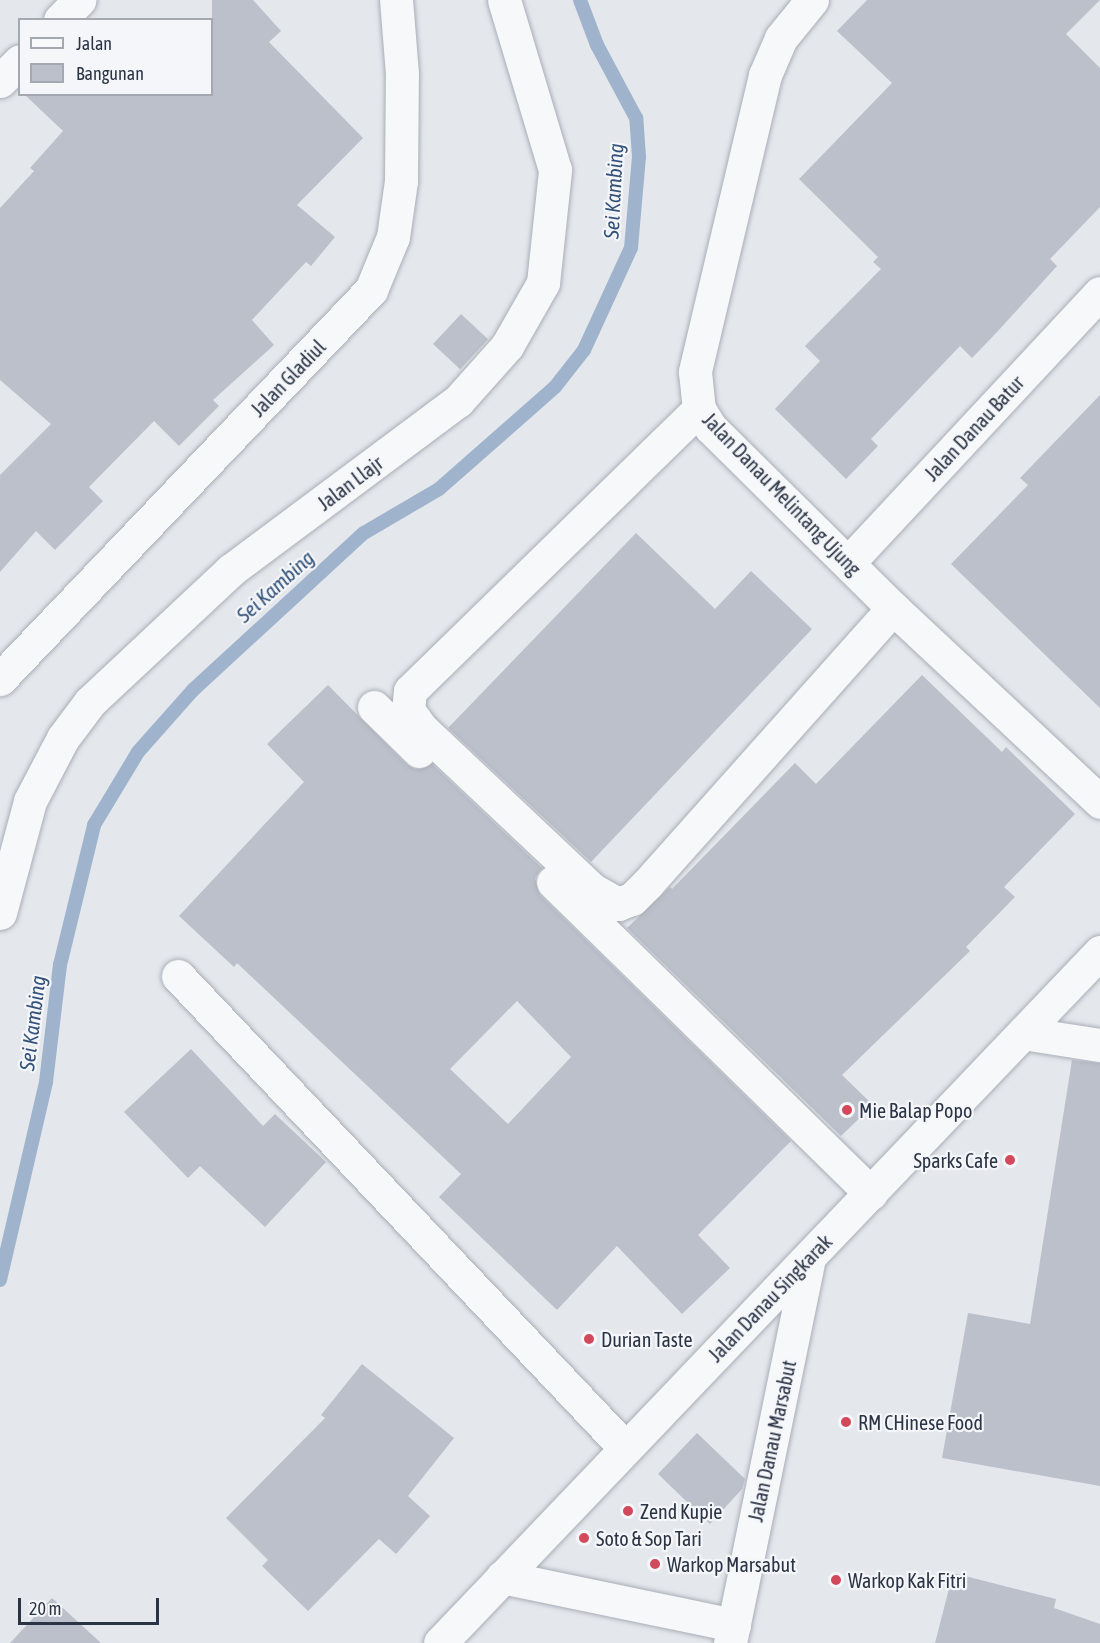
<!DOCTYPE html>
<style>
body{margin:0}
#map{position:relative;width:1100px;height:1643px;overflow:hidden;background:#e4e7ec;font-family:"Asap Condensed",sans-serif}
div>[style]{position:absolute}
.stream>*{height:14px;margin:-7px;padding:0 7px;transform-origin:7px;border-radius:7px;background:#9fb4cc}
.building>*{inset:0;background:#bbc0ca;transform-origin:0 0}
.roads{filter:drop-shadow(0 0 2px #a9aeb7) drop-shadow(0 0 2px #a9aeb7)}
.minor>*{height:33px;margin:-16.5px;padding:0 16.5px;transform-origin:16.5px;border-radius:16.5px;background:#f7f8fa}
.tertiary>*{height:33px;margin:-16.5px;padding:0 16.5px;transform-origin:16.5px;border-radius:16.5px;background:#f7f8fa}
.dots>*{width:16px;height:16px;translate:-50% -50%;box-sizing:border-box;border:3px solid #f4f6f9;border-radius:50%}
span{translate:-50% -50%;white-space:nowrap;text-align:center;line-height:1.15;-webkit-text-stroke:4.5px #f4f6f9;paint-order:stroke}
.street-label{font-size:20px;color:#2b3445}
.poi-label{font-size:20px;color:#2b3445}
.left{translate:0 -50%;text-align:left}
.right{translate:-100% -50%;text-align:right}
.water-label{font-size:21px;color:#34527a;font-style:italic}
.legend{position:absolute;left:18px;top:18px;width:195px;height:78px;box-sizing:border-box;background:#f4f6f9;border:2px solid #a4a8b1;margin:0;padding:8px 10px;list-style:none;font-size:18px;color:#2b3445}
.legend li{display:flex;align-items:center;gap:12px;height:30px}
.legend b{width:30px;border:2px solid #a4a8b1}
.scale{position:absolute;left:18px;top:1598px;width:141px;height:27px;box-sizing:border-box;border:3px solid #2b3445;border-top:0;padding-left:8px;font-size:18px;line-height:21px;white-space:nowrap;color:#2b3445;-webkit-text-stroke:4px #f4f6f9;paint-order:stroke}
</style>
<div id="map">
<div class="stream">
<i style="left:0;top:1280px;width:203px;rotate:-76.9deg"></i>
<i style="left:46px;top:1082px;width:118px;rotate:-83.2deg"></i>
<i style="left:60px;top:965px;width:144px;rotate:-76.3deg"></i>
<i style="left:94px;top:825px;width:85px;rotate:-58.9deg"></i>
<i style="left:138px;top:752px;width:83px;rotate:-48.4deg"></i>
<i style="left:193px;top:690px;width:232px;rotate:-42.6deg"></i>
<i style="left:364px;top:533px;width:87px;rotate:-30.4deg"></i>
<i style="left:439px;top:489px;width:154px;rotate:-41.3deg"></i>
<i style="left:555px;top:387px;width:47px;rotate:-51.9deg"></i>
<i style="left:584px;top:350px;width:112px;rotate:-65.3deg"></i>
<i style="left:631px;top:248px;width:91px;rotate:-85deg"></i>
<i style="left:639px;top:157px;width:39px;rotate:-94deg"></i>
<i style="left:636px;top:118px;width:83px;rotate:-118.1deg"></i>
<i style="left:597px;top:45px;width:48px;rotate:-110.7deg"></i>
</div>
<div class="building">
<i style="clip-path:polygon(212px 0,253px 0,281px 31px,269px 42px,363px 138px,297px 205px,335px 237px,311px 266px,306px 262px,252px 320px,274px 345px,213px 400px,219px 406px,179px 446px,154px 421px,89px 487px,103px 501px,55px 550px,36px 531px,0 572px,0 475px,51px 424px,0 380px,0 208px,34px 171px,30px 168px,63px 131px,24px 94px,212px 94px)"></i>
<i style="clip-path:polygon(867px 0,1100px 0,1066px 34px,1100px 68px,1100px 207px,1050px 259px,1057px 266px,998px 331px,972px 358px,960px 346px,871px 439px,878px 446px,846px 479px,775px 409px,820px 361px,805px 346px,881px 269px,873px 262px,878px 257px,799px 179px,892px 83px,837px 31px)"></i>
<i style="left:461px;top:314px;width:37px;height:41px;rotate:43deg"></i>
<i style="clip-path:polygon(1100px 395px,1100px 708px,951px 564px,1028px 485px,1020px 478px)"></i>
<i style="clip-path:polygon(636px 533px,715px 609px,751px 571px,812px 629px,591px 862px,448px 728px)"></i>
<i style="clip-path:polygon(922px 675px,1002px 752px,1006px 747px,1075px 814px,1004px 887px,1015px 897px,966px 947px,970px 951px,842px 1075px,873px 1105px,841px 1136px,627px 928px,670px 887px,672px 889px,795px 763px,816px 784px)"></i>
<i style="clip-path:polygon(evenodd,328px 685px,406px 764px,415px 769px,432px 764px,542px 868px,535px 878px,540px 895px,791px 1141px,698px 1235px,730px 1268px,682px 1314px,617px 1246px,557px 1310px,439px 1197px,461px 1174px,237px 963px,234px 967px,179px 916px,304px 782px,267px 744px,328px 685px,517px 1001px,571px 1057px,508px 1124px,450px 1069px,517px 1001px)"></i>
<i style="clip-path:polygon(191px 1049px,263px 1126px,275px 1114px,326px 1162px,265px 1227px,200px 1166px,188px 1178px,124px 1112px)"></i>
<i style="clip-path:polygon(1072px 1060px,1100px 1063px,1100px 1486px,942px 1458px,968px 1313px,1030px 1324px)"></i>
<i style="clip-path:polygon(362px 1364px,454px 1438px,408px 1496px,430px 1516px,396px 1554px,379px 1539px,308px 1611px,262px 1566px,268px 1560px,226px 1518px,325px 1418px,321px 1415px)"></i>
<i style="clip-path:polygon(697px 1433px,745px 1479px,742px 1489px,710px 1524px,658px 1474px)"></i>
<i style="clip-path:polygon(953px 1573px,1056px 1599px,1054px 1608px,1100px 1624px,1100px 1643px,935px 1643px)"></i>
<i style="clip-path:polygon(52px 1598px,101px 1643px,10px 1643px)"></i>
</div>
<div class="roads">
<div class="minor">
<i style="left:812px;top:0;width:49px;rotate:129.2deg"></i>
<i style="left:781px;top:38px;width:40px;rotate:113.4deg"></i>
<i style="left:765px;top:75px;width:305px;rotate:103.3deg"></i>
<i style="left:695px;top:372px;width:37px;rotate:84deg"></i>
<i style="left:699px;top:409px;width:22px;rotate:58deg"></i>
<i style="left:711px;top:428px;width:256px;rotate:44.7deg"></i>
<i style="left:893px;top:608px;width:284px;rotate:43.1deg"></i>
<i style="left:60px;top:20px;width:28px;rotate:-46deg"></i>
<i style="left:0;top:81px;width:28px;rotate:-45deg"></i>
<i style="left:699px;top:409px;width:404px;rotate:135.7deg"></i>
<i style="left:410px;top:691px;width:19px;rotate:96deg"></i>
<i style="left:408px;top:710px;width:24px;rotate:54deg"></i>
<i style="left:422px;top:729px;width:235px;rotate:43.3deg"></i>
<i style="left:593px;top:890px;width:29px;rotate:29deg"></i>
<i style="left:618px;top:904px;width:15px;rotate:-20deg"></i>
<i style="left:632px;top:899px;width:23px;rotate:-45deg"></i>
<i style="left:648px;top:883px;width:368px;rotate:-48.3deg"></i>
<i style="left:848px;top:563px;width:369px;rotate:-47deg"></i>
<i style="left:0;top:679px;width:538px;rotate:-46.36deg"></i>
<i style="left:371px;top:290px;width:57px;rotate:-67.5deg"></i>
<i style="left:393px;top:237px;width:57px;rotate:-81.9deg"></i>
<i style="left:401px;top:181px;width:107px;rotate:-89.5deg"></i>
<i style="left:402px;top:74px;width:74px;rotate:-94.6deg"></i>
<i style="left:374px;top:707px;width:63px;rotate:44.4deg"></i>
<i style="left:553px;top:882px;width:445px;rotate:44.4deg"></i>
<i style="left:0;top:913px;width:116px;rotate:-75deg"></i>
<i style="left:30px;top:801px;width:71px;rotate:-62.4deg"></i>
<i style="left:63px;top:738px;width:45px;rotate:-53.1deg"></i>
<i style="left:90px;top:702px;width:193px;rotate:-43.1deg"></i>
<i style="left:231px;top:570px;width:283px;rotate:-36.7deg"></i>
<i style="left:458px;top:401px;width:74px;rotate:-48.3deg"></i>
<i style="left:507px;top:346px;width:73px;rotate:-60.3deg"></i>
<i style="left:543px;top:283px;width:114px;rotate:-83.9deg"></i>
<i style="left:555px;top:170px;width:177px;rotate:-106.7deg"></i>
<i style="left:178px;top:976px;width:651px;rotate:46.55deg"></i>
<i style="left:1023px;top:1033px;width:78px;rotate:8.9deg"></i>
</div>
<div class="tertiary">
<i style="left:502px;top:1577px;width:237px;rotate:11.7deg"></i>
<i style="left:440px;top:1643px;width:956px;rotate:-46.31deg"></i>
<i style="left:730px;top:1643px;width:393px;rotate:-78.4deg"></i>
</div>
</div>
<div class="dots">
<i style="left:847px;top:1110px;background:#d1495b"></i>
<i style="left:1010px;top:1160px;background:#d1495b"></i>
<i style="left:589px;top:1339px;background:#d1495b"></i>
<i style="left:846px;top:1422px;background:#d1495b"></i>
<i style="left:628px;top:1511px;background:#d1495b"></i>
<i style="left:584px;top:1538px;background:#d1495b"></i>
<i style="left:655px;top:1564px;background:#d1495b"></i>
<i style="left:836px;top:1580px;background:#d1495b"></i>
</div>
<div class="street-label">
<span style="left:288px;top:378px;rotate:-46deg">Jalan Gladiul</span>
<span style="left:974px;top:428px;rotate:-47deg">Jalan Danau Batur</span>
<span style="left:350px;top:483px;rotate:-37deg">Jalan Llajr</span>
<span style="left:782px;top:494px;rotate:46deg">Jalan Danau Melintang Ujung</span>
<span style="left:770px;top:1298px;rotate:-46deg">Jalan Danau Singkarak</span>
<span style="left:772px;top:1441px;rotate:-78deg">Jalan Danau Marsabut</span>
</div>
<div class="poi-label">
<span class="left" style="left:859px;top:1110px">Mie Balap Popo</span>
<span class="right" style="left:998px;top:1160px">Sparks Cafe</span>
<span class="left" style="left:601px;top:1339px">Durian Taste</span>
<span class="left" style="left:858px;top:1422px">RM CHinese Food</span>
<span class="left" style="left:640px;top:1511px">Zend Kupie</span>
<span class="left" style="left:596px;top:1538px">Soto &amp; Sop Tari</span>
<span class="left" style="left:667px;top:1564px">Warkop Marsabut</span>
<span class="left" style="left:848px;top:1580px">Warkop Kak Fitri</span>
</div>
<div class="water-label">
<span style="left:613px;top:191px;rotate:-87deg">Sei Kambing</span>
<span style="left:275px;top:586px;rotate:-42deg">Sei Kambing</span>
<span style="left:32px;top:1023px;rotate:-83deg">Sei Kambing</span>
</div>
<ul class="legend">
<li><b style="height:8px;background:#f7f8fa"></b>Jalan</li>
<li><b style="height:16px;background:#bbc0ca"></b>Bangunan</li>
</ul>
<div class="scale">20 m</div>
</div>
